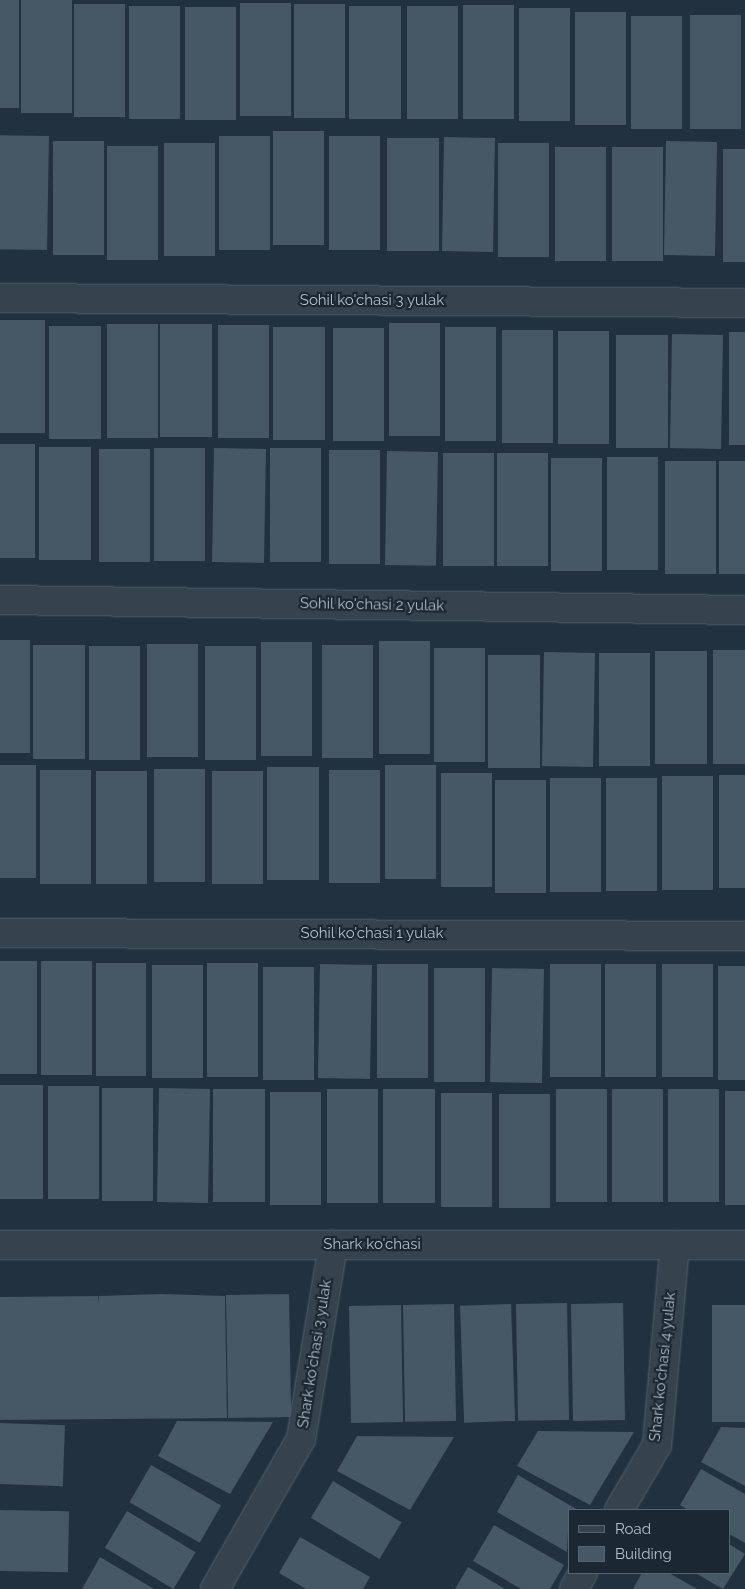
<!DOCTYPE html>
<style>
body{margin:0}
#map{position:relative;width:745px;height:1589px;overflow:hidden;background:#223140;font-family:Raleway,sans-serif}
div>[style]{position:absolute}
.building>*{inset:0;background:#465766;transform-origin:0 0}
.roads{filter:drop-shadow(0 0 1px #54616d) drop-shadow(0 0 1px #54616d)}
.minor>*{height:28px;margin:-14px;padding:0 14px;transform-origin:14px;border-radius:14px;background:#36434f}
span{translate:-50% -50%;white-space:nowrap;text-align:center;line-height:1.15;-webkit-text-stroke:4.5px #1b2834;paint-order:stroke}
.street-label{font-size:15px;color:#b2beca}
.legend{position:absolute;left:568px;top:1509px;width:162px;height:65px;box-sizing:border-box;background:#1b2834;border:1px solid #576470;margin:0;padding:6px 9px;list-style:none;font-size:15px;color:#b2beca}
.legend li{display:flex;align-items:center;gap:10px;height:25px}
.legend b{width:25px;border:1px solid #576470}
</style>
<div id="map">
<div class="building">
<i style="left:0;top:0;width:19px;height:108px"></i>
<i style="left:21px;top:0;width:51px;height:113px"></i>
<i style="left:240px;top:3px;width:51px;height:113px"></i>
<i style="left:74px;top:4px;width:51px;height:113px"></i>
<i style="left:294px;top:4px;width:51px;height:114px"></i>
<i style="left:463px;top:5px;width:51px;height:114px"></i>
<i style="left:129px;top:6px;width:51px;height:113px"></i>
<i style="left:349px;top:6px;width:52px;height:113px"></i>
<i style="left:407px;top:6px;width:51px;height:113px"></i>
<i style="left:185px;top:7px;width:51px;height:113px"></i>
<i style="left:519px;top:8px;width:51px;height:113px"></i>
<i style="left:575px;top:12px;width:51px;height:113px"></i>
<i style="left:690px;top:15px;width:51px;height:114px"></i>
<i style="left:631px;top:16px;width:51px;height:113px"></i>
<i style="left:273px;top:131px;width:51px;height:114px"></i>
<i style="left:49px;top:136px;width:114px;height:49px;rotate:91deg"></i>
<i style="left:219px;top:136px;width:51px;height:114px"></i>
<i style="left:329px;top:136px;width:51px;height:114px"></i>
<i style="left:387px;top:138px;width:52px;height:113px"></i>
<i style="left:495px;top:138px;width:114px;height:51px;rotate:91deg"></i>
<i style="left:53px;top:141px;width:51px;height:114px"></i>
<i style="left:717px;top:142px;width:114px;height:51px;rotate:91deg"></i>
<i style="left:164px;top:143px;width:51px;height:113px"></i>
<i style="left:498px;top:143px;width:51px;height:114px"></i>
<i style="left:107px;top:146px;width:51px;height:114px"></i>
<i style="left:555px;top:147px;width:51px;height:114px"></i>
<i style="left:612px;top:147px;width:51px;height:114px"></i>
<i style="left:723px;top:149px;width:22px;height:113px"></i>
<i style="left:0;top:320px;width:45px;height:113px"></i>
<i style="left:389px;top:323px;width:51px;height:113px"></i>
<i style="left:158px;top:324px;width:114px;height:51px;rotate:90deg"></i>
<i style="left:160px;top:324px;width:52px;height:113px"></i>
<i style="left:218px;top:325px;width:51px;height:113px"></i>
<i style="left:49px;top:326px;width:52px;height:113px"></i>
<i style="left:273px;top:327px;width:52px;height:113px"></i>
<i style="left:445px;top:327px;width:51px;height:114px"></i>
<i style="left:333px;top:328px;width:51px;height:113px"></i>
<i style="left:502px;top:330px;width:51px;height:113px"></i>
<i style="left:558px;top:331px;width:51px;height:113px"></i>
<i style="left:729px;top:332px;width:16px;height:113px"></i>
<i style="left:616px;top:335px;width:52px;height:113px"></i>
<i style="left:723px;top:335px;width:114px;height:51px;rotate:91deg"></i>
<i style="left:0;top:444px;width:35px;height:114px"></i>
<i style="left:39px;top:447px;width:52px;height:113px"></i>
<i style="left:154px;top:448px;width:51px;height:113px"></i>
<i style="left:214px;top:448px;width:52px;height:114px;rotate:1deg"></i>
<i style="left:270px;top:448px;width:51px;height:114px"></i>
<i style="left:99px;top:449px;width:51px;height:113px"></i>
<i style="left:329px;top:450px;width:51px;height:114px"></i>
<i style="left:387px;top:451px;width:51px;height:114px;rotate:1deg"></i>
<i style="left:443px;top:453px;width:51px;height:113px"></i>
<i style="left:497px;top:453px;width:51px;height:113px"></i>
<i style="left:607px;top:457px;width:51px;height:113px"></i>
<i style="left:551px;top:458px;width:51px;height:113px"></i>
<i style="left:665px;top:461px;width:51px;height:113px"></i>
<i style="left:719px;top:461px;width:26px;height:113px"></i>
<i style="left:0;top:640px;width:30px;height:113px"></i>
<i style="left:379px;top:641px;width:51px;height:113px"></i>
<i style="left:261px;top:642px;width:51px;height:114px"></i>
<i style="left:147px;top:644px;width:51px;height:113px"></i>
<i style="left:33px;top:645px;width:52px;height:114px"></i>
<i style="left:322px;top:645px;width:51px;height:113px"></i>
<i style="left:89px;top:646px;width:51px;height:114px"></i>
<i style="left:205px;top:646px;width:51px;height:114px"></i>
<i style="left:434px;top:648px;width:51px;height:114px"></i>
<i style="left:713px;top:650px;width:32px;height:114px"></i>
<i style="left:655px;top:651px;width:52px;height:113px"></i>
<i style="left:595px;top:653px;width:114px;height:51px;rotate:91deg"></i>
<i style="left:599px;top:653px;width:51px;height:113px"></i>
<i style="left:488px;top:655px;width:52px;height:113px"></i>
<i style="left:0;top:765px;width:36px;height:113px"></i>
<i style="left:385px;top:765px;width:51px;height:114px"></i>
<i style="left:267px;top:767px;width:52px;height:113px"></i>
<i style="left:154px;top:769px;width:51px;height:113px"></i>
<i style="left:40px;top:770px;width:51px;height:114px"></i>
<i style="left:329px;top:770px;width:51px;height:113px"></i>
<i style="left:96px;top:771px;width:51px;height:113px"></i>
<i style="left:212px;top:771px;width:51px;height:113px"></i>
<i style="left:441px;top:773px;width:51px;height:114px"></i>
<i style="left:719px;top:775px;width:26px;height:113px"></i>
<i style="left:662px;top:776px;width:51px;height:114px"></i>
<i style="left:550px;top:778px;width:51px;height:114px"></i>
<i style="left:606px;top:778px;width:51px;height:113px"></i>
<i style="left:495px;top:780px;width:51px;height:113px"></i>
<i style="left:0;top:961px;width:37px;height:113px"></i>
<i style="left:41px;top:961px;width:51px;height:114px"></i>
<i style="left:96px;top:963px;width:50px;height:113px"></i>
<i style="left:258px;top:963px;width:114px;height:51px;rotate:90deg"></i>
<i style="left:320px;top:964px;width:52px;height:114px;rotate:1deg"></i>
<i style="left:428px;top:964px;width:114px;height:51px;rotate:90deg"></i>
<i style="left:550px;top:964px;width:51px;height:113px"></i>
<i style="left:605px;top:964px;width:51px;height:113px"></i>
<i style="left:662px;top:964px;width:51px;height:113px"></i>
<i style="left:152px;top:965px;width:51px;height:113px"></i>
<i style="left:745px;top:966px;width:114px;height:27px;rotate:90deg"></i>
<i style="left:263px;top:967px;width:51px;height:113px"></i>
<i style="left:434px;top:968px;width:51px;height:114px"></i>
<i style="left:544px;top:969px;width:114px;height:52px;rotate:91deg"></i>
<i style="left:43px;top:1085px;width:114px;height:43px;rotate:90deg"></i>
<i style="left:48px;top:1086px;width:51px;height:113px"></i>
<i style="left:102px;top:1088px;width:51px;height:113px"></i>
<i style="left:210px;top:1089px;width:114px;height:51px;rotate:91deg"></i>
<i style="left:213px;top:1089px;width:52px;height:113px"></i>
<i style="left:327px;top:1089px;width:51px;height:114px"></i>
<i style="left:383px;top:1089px;width:52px;height:114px"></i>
<i style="left:556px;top:1089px;width:51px;height:113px"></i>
<i style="left:612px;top:1089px;width:51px;height:113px"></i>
<i style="left:668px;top:1089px;width:51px;height:113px"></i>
<i style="left:745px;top:1091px;width:114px;height:20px;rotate:90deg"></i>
<i style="left:270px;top:1092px;width:51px;height:113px"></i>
<i style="left:441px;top:1093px;width:51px;height:114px"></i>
<i style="left:499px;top:1094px;width:51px;height:114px"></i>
<i style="clip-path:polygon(162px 1294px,225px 1296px,227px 1418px,0 1420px,0 1297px,98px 1296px,99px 1304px,99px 1296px)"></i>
<i style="left:289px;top:1294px;width:123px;height:63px;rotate:89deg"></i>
<i style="left:567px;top:1303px;width:117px;height:51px;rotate:89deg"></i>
<i style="left:623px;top:1303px;width:117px;height:52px;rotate:89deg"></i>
<i style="left:454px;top:1304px;width:117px;height:51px;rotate:89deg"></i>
<i style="left:511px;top:1304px;width:117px;height:51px;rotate:88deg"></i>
<i style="left:401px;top:1305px;width:117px;height:52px;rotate:89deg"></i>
<i style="left:745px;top:1305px;width:117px;height:33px;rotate:90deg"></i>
<i style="clip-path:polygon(177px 1421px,273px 1422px,230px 1494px,158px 1456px)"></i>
<i style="left:0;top:1423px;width:65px;height:61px;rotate:2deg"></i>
<i style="clip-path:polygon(721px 1427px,745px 1428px,745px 1486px,701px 1462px)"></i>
<i style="clip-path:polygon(538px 1431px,634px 1432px,590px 1505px,517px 1466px)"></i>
<i style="clip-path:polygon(357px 1436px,454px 1437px,410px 1510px,337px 1471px)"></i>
<i style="left:151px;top:1465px;width:81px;height:43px;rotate:30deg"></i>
<i style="clip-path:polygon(701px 1469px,745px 1494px,745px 1543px,729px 1534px,729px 1510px,688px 1510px,680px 1505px)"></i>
<i style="clip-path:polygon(518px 1475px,578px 1510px,569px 1510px,567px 1552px,497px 1512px)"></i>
<i style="left:333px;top:1481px;width:80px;height:43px;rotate:31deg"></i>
<i style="left:0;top:1510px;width:69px;height:61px;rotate:1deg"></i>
<i style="left:127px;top:1511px;width:80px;height:43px;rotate:31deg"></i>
<i style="clip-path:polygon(494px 1525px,564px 1565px,550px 1589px,521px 1589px,473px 1561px)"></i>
<i style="clip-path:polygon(300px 1537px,370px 1577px,363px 1589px,306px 1589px,279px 1573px)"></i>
<i style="clip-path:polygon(729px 1544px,745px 1554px,723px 1589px,695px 1573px,729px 1573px)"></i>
<i style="clip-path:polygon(100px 1557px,154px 1589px,82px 1589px)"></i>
<i style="clip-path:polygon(468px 1567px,505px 1589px,455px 1589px)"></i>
<i style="clip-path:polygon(642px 1573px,669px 1573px,697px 1589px,633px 1589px)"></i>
</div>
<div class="roads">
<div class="minor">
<i style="left:0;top:298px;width:745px;rotate:0.38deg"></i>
<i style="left:0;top:600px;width:745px;rotate:0.77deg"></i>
<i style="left:0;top:933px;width:745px;rotate:0.23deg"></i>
<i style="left:0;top:1245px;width:745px"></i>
<i style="left:619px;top:1510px;width:75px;rotate:-59.7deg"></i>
<i style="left:657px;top:1445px;width:201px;rotate:-84.9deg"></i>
<i style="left:215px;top:1589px;width:173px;rotate:-60.2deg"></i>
<i style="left:301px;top:1439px;width:197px;rotate:-80.6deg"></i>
<i style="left:574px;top:1589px;width:18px;rotate:-61deg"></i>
</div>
</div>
<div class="street-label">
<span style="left:372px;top:301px">Sohil ko'chasi 3 yulak</span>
<span style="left:372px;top:605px;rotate:1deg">Sohil ko'chasi 2 yulak</span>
<span style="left:372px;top:934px">Sohil ko'chasi 1 yulak</span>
<span style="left:372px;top:1245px">Shark ko'chasi</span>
<span style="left:315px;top:1354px;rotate:-81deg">Shark ko'chasi 3 yulak</span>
<span style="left:663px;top:1367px;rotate:-84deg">Shark ko'chasi 4 yulak</span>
</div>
<ul class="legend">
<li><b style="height:6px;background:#36434f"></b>Road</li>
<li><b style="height:14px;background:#465766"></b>Building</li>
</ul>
</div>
